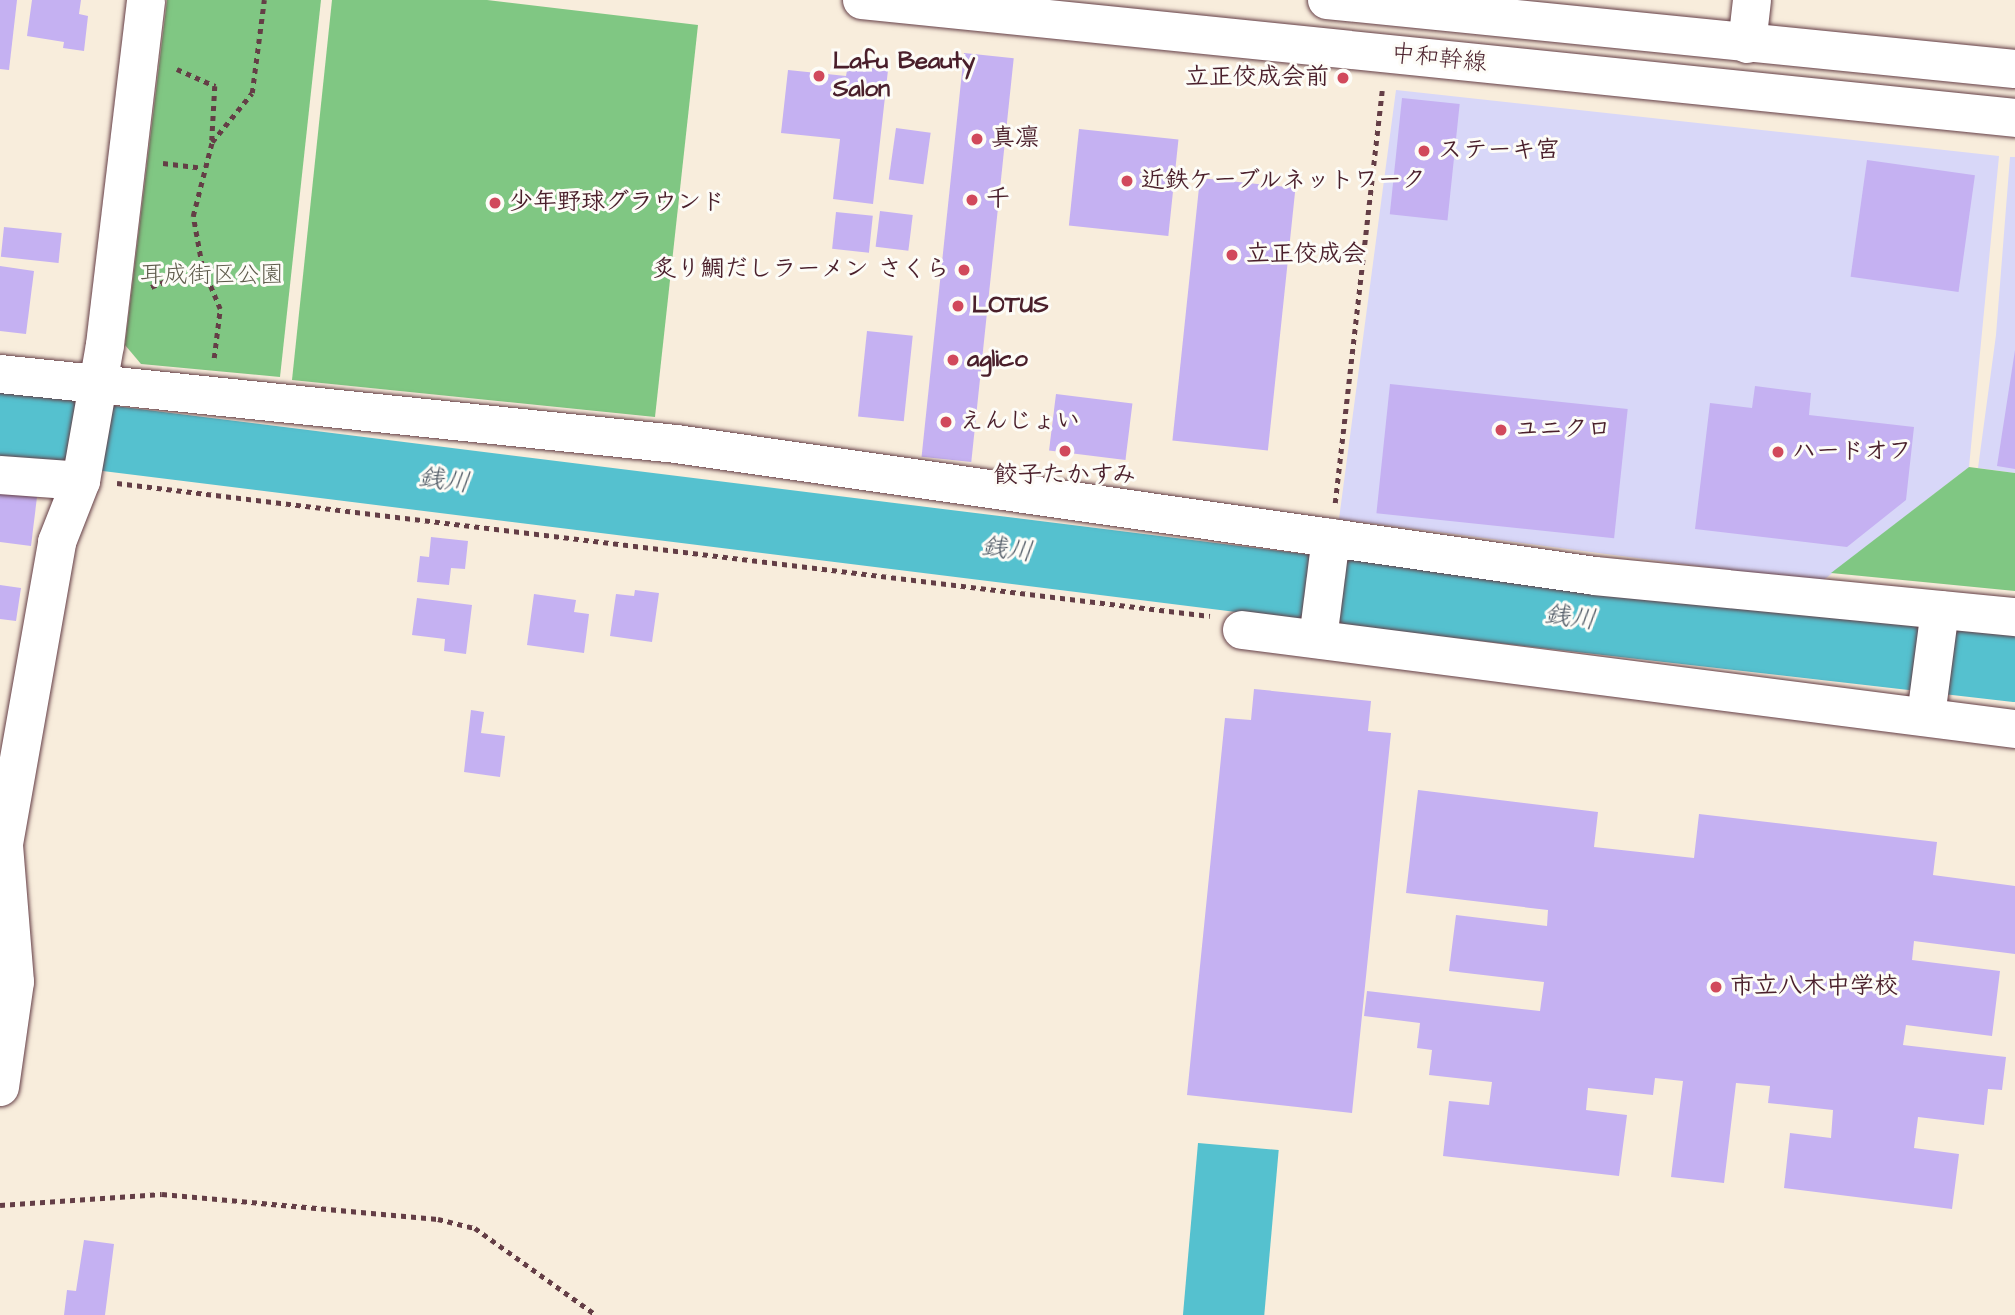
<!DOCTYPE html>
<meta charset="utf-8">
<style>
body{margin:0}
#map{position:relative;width:2015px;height:1315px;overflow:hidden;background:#f8eddc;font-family:"Architects Daughter","Klee One",sans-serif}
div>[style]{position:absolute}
.built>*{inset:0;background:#d8d7f8}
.green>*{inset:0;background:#80c783}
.water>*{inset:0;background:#55c1cf;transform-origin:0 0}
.river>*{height:66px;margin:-33px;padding:0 33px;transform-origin:33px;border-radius:33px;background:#55c1cf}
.building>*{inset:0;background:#c5b1f2;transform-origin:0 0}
.path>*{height:4.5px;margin-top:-2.25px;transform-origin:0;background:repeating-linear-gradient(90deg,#643e46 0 5px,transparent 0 10px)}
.roads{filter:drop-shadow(0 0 2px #643e46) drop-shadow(0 0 2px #643e46)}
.minor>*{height:38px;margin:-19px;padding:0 19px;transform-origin:19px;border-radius:19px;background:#fff}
.major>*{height:38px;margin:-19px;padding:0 19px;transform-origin:19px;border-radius:19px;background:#fff}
.dots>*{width:19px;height:19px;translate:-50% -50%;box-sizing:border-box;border:4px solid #fdfcf7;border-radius:50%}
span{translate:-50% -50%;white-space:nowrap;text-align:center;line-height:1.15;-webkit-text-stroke:6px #fdfcf7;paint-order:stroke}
.street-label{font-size:24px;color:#4a1f2b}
.poi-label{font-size:24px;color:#4a1f2b;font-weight:700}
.left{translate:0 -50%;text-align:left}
.right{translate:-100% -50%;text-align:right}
.park-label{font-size:24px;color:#5d5a4a}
.water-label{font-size:26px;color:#4e5864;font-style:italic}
</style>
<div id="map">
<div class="built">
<i style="clip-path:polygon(1396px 90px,1999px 156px,1969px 467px,1821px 582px,1339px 519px)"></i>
<i style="clip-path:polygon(2010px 157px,2015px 157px,2015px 473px,1978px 468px,1996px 335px)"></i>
</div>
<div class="green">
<i style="clip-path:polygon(167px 0,321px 0,280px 377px,141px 364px,125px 345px)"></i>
<i style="clip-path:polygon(332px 0,487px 0,698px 25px,655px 417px,292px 380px)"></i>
<i style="clip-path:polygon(1969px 467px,2015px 473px,2015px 591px,1831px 573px)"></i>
</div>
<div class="water">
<i style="left:1198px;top:1143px;width:81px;height:173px;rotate:5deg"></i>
</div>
<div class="river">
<i style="left:0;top:425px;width:1369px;rotate:7.09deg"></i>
<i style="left:1359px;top:594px;width:660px;rotate:6.52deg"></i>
</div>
<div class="building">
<i style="clip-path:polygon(0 0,17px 0,9px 70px,0 69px)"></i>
<i style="clip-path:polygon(32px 0,81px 0,79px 14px,88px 16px,84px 51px,63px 48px,64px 42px,27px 36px)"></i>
<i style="left:964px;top:53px;width:50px;height:406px;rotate:6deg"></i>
<i style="clip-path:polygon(848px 65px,888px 70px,873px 204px,833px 199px,840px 139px,781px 133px,788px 70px,846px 76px)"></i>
<i style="left:1402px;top:98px;width:58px;height:117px;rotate:6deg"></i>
<i style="left:896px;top:128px;width:35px;height:52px;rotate:8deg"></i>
<i style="left:1079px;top:129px;width:100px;height:97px;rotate:6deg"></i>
<i style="left:1867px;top:160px;width:109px;height:118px;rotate:8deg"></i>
<i style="left:1200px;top:178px;width:96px;height:264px;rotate:6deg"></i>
<i style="left:880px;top:211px;width:33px;height:36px;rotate:7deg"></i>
<i style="left:836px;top:212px;width:37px;height:37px;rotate:6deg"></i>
<i style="left:4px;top:227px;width:58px;height:30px;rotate:6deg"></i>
<i style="clip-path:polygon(0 266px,34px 271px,26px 334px,0 331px)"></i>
<i style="left:867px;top:331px;width:46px;height:86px;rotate:6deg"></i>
<i style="clip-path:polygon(2015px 350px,2015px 469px,1997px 466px)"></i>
<i style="left:1390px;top:384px;width:239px;height:130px;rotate:6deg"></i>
<i style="clip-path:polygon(1755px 386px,1811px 393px,1809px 415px,1914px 427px,1906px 500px,1847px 547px,1695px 529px,1710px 403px,1752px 408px)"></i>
<i style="left:1056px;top:394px;width:77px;height:57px;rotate:7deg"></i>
<i style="clip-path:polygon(0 493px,37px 497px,31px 546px,0 542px)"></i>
<i style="clip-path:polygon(431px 537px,468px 541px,465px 569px,451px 568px,449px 585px,417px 582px,420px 556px,429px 557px)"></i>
<i style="clip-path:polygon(0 585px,21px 588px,16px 621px,0 619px)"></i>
<i style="clip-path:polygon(635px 590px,659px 593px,652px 642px,610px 636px,616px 594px,634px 596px)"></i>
<i style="clip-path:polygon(534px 594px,576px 600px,574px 612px,589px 614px,584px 653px,527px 645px)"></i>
<i style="clip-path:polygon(417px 598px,472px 605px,466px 654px,444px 651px,445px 639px,412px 635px)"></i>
<i style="clip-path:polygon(1254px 689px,1371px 701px,1368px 731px,1391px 733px,1352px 1113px,1187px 1095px,1225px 718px,1251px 720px)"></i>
<i style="clip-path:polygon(471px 710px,484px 712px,481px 733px,505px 736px,500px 777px,464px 772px)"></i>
<i style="clip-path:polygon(1418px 790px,1598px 812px,1594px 847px,1694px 858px,1699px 814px,1937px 842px,1933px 875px,2015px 886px,2015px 954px,1914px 941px,1912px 960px,2000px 971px,1992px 1036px,1906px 1025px,1903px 1045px,2006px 1057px,2002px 1090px,1988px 1089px,1984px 1125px,1918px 1117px,1914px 1148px,1959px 1154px,1952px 1209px,1784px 1188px,1790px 1133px,1831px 1138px,1833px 1110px,1768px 1103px,1770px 1086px,1736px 1083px,1724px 1183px,1671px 1177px,1683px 1081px,1655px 1078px,1653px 1095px,1588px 1088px,1586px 1110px,1627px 1115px,1619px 1176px,1443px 1156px,1449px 1101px,1489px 1105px,1492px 1082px,1429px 1075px,1432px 1050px,1417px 1048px,1420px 1023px,1364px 1016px,1367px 991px,1540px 1011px,1544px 982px,1449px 971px,1456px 915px,1547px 926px,1548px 910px,1406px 893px)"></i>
<i style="clip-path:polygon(84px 1240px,114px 1244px,105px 1315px,64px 1315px,67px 1290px,76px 1291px)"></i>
</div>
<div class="path">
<i style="left:177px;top:69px;width:42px;rotate:24.1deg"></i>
<i style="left:215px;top:86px;width:54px;rotate:93.2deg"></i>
<i style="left:163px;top:163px;width:39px;rotate:7deg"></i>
<i style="left:151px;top:287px;width:55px;rotate:-22.4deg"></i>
<i style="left:214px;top:358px;width:49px;rotate:-83deg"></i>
<i style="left:220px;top:309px;width:47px;rotate:-112.7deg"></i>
<i style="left:202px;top:266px;width:51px;rotate:-100.2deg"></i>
<i style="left:193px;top:216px;width:76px;rotate:-75.6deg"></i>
<i style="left:212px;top:142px;width:63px;rotate:-50.8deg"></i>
<i style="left:252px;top:93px;width:94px;rotate:-82.6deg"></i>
<i style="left:117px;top:483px;width:1101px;rotate:6.94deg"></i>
<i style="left:1335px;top:503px;width:415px;rotate:-83.5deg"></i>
<i style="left:0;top:1205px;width:162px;rotate:-3.9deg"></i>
<i style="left:162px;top:1194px;width:277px;rotate:5.2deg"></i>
<i style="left:438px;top:1219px;width:38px;rotate:14deg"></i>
<i style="left:475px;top:1228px;width:149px;rotate:35.7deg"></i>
</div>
<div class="roads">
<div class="minor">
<i style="left:1747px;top:44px;width:44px;rotate:-83.5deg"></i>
<i style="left:0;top:374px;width:680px;rotate:5.91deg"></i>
<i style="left:676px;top:444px;width:928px;rotate:8.17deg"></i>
<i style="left:1595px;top:576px;width:422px;rotate:5.6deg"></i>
<i style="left:0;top:475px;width:81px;rotate:4.2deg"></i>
<i style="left:1242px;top:630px;width:779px;rotate:7.3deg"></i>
<i style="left:1318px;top:639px;width:102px;rotate:-82.7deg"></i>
<i style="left:1926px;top:716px;width:107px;rotate:-82.5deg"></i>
<i style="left:0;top:1087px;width:106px;rotate:-81.9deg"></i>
<i style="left:15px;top:982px;width:138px;rotate:-94.6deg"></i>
<i style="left:4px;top:844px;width:307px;rotate:-80deg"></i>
<i style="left:57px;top:542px;width:66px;rotate:-68.5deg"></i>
<i style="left:81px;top:481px;width:138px;rotate:-80deg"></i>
<i style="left:105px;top:345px;width:347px;rotate:-83.2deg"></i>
</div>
<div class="major">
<i style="left:862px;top:0;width:1159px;rotate:5.84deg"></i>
<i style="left:1327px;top:0;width:691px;rotate:5.73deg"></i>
</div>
</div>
<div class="dots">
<i style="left:819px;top:76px;background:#d1495b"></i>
<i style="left:1343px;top:78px;background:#d1495b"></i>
<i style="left:977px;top:139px;background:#d1495b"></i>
<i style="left:1424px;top:151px;background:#d1495b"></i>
<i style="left:1127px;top:181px;background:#d1495b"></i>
<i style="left:972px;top:200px;background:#d1495b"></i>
<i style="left:495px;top:203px;background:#d1495b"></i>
<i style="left:1232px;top:255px;background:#d1495b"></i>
<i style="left:964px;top:270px;background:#d1495b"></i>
<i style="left:958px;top:306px;background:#d1495b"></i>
<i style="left:953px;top:360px;background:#d1495b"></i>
<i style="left:946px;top:422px;background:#d1495b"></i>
<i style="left:1501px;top:430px;background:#d1495b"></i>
<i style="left:1065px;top:451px;background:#d1495b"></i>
<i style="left:1778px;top:452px;background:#d1495b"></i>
<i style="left:1716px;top:987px;background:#d1495b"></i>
</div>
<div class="street-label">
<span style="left:1439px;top:59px;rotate:6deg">中和幹線</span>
</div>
<div class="poi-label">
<span class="left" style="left:833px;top:76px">Lafu Beauty<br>Salon</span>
<span class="right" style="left:1329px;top:78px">立正佼成会前</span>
<span class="left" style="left:991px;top:139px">真凛</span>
<span class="left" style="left:1438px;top:151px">ステーキ宮</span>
<span class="left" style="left:1141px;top:181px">近鉄ケーブルネットワーク</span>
<span class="left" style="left:986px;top:200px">千</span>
<span class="left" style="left:509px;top:203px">少年野球グラウンド</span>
<span class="left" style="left:1246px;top:255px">立正佼成会</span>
<span class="right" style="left:950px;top:270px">炙り鯛だしラーメン さくら</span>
<span class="left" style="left:972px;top:306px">LOTUS</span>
<span class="left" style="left:967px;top:360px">aglico</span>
<span class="left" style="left:960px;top:422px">えんじょい</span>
<span class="left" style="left:1515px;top:430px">ユニクロ</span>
<span class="left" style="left:1792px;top:452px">ハードオフ</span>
<span style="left:1065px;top:476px">餃子たかすみ</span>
<span class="left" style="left:1730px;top:987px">市立八木中学校</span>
</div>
<div class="park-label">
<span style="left:212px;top:276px">耳成街区公園</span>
</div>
<div class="water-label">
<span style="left:444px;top:481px;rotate:7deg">銭川</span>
<span style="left:1007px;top:550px;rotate:7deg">銭川</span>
<span style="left:1570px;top:618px;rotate:7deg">銭川</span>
</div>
</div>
